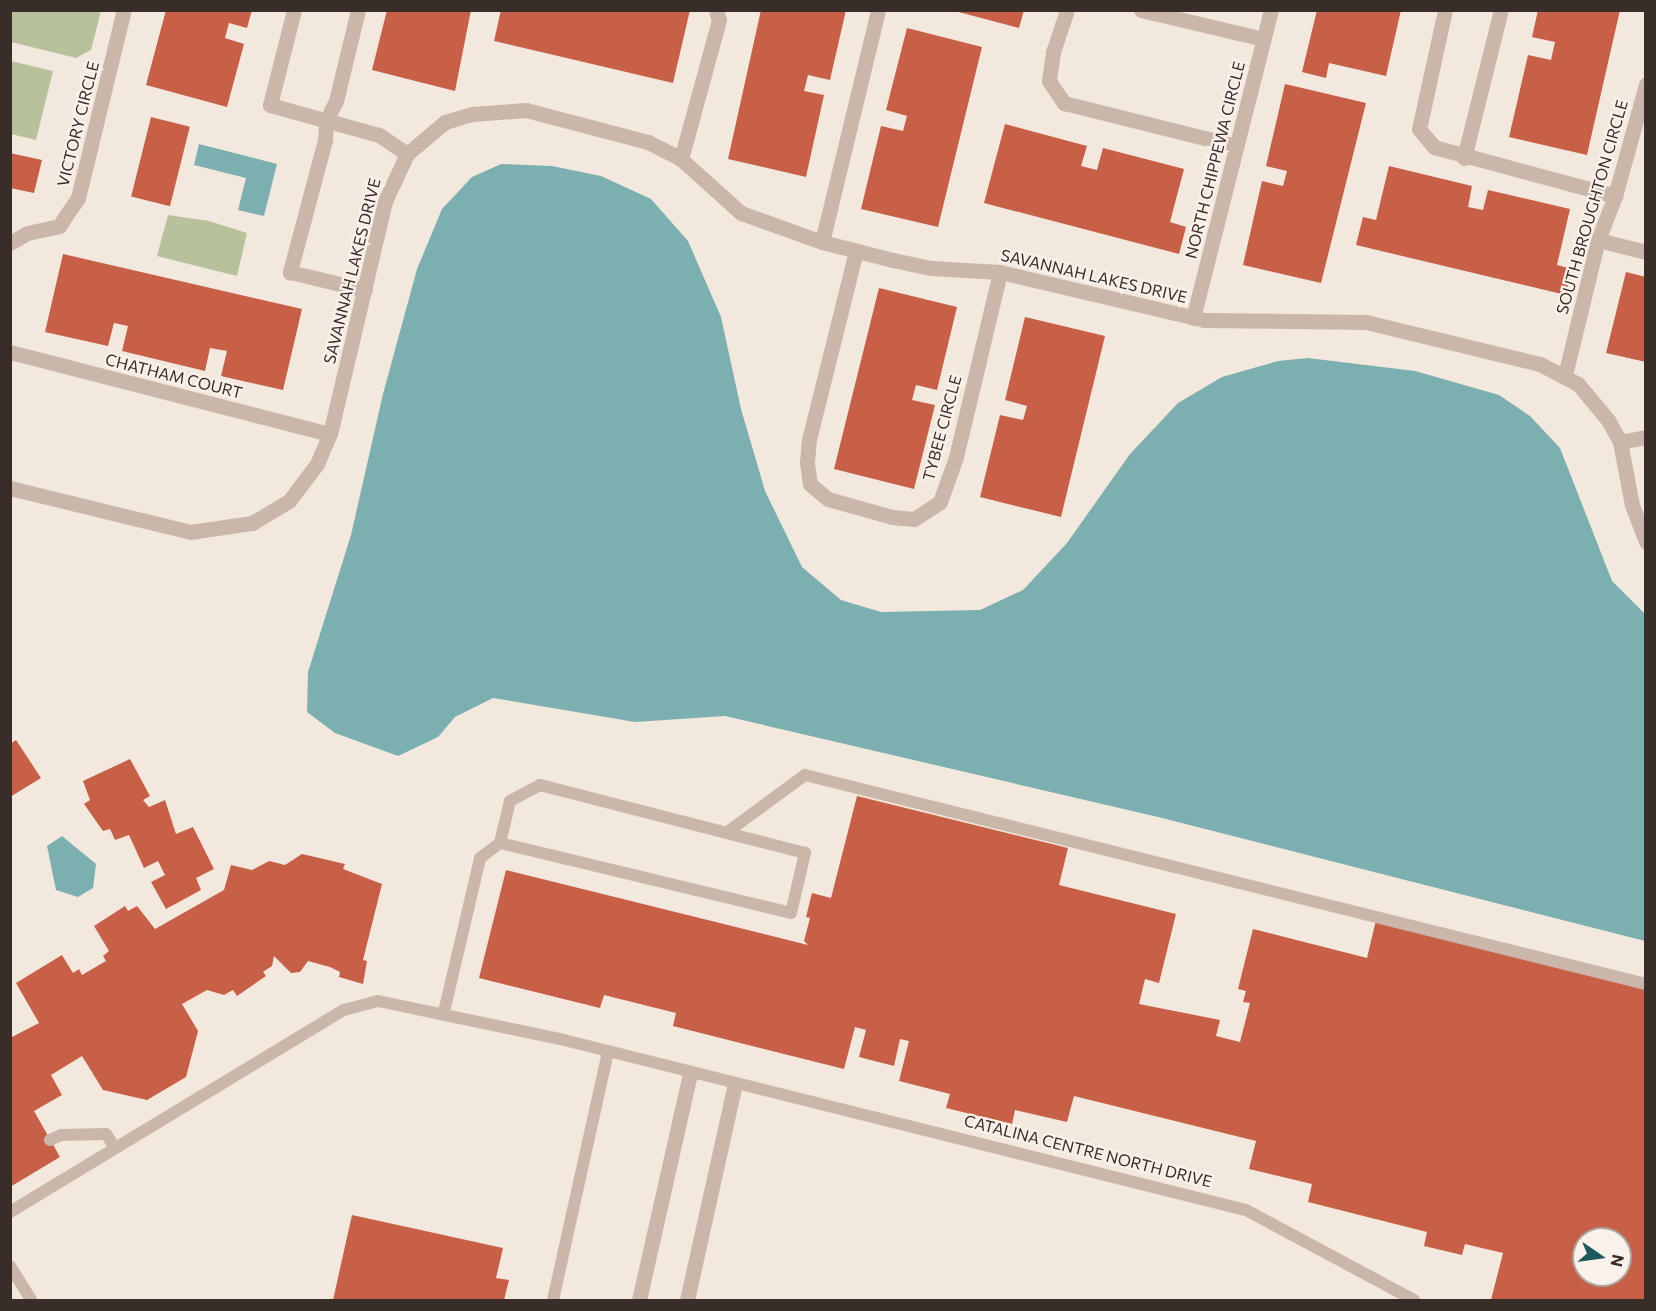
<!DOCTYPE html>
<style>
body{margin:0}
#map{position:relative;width:1656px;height:1311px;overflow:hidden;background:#f3e8dd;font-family:Commissioner,sans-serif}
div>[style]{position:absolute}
.green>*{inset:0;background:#b7c29d}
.water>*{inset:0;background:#7cb0b0}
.building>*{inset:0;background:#c76047;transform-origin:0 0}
.service>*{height:12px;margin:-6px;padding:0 6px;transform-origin:6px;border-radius:6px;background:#cbb7a9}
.minor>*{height:15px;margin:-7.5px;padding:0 7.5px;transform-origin:7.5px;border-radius:7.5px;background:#cbb7a9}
span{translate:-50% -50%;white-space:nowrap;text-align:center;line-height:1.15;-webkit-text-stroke:4.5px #faf2ea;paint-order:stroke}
.street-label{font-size:16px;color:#382d29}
.frame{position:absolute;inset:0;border:12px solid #382d29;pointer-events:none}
.north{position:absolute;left:1572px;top:1227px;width:60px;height:60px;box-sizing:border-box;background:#faf2ea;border:2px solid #aca39d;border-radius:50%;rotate:103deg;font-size:16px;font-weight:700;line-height:24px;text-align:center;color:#382d29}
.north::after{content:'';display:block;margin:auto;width:21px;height:27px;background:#1d595b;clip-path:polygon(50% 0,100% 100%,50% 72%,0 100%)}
</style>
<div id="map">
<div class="green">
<i style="clip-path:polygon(10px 11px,11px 10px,101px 11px,91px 50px,76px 58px,11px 42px)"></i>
<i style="clip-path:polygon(11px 61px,53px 71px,36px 140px,11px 134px)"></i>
<i style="clip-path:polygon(168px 215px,209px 221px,247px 233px,237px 276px,157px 256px)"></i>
</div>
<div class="water">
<i style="clip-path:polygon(199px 144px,277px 164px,264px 216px,238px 210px,246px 178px,194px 165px)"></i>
<i style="clip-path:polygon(501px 164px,552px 166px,601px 176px,651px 199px,688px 241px,721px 317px,741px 409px,765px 491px,802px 567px,841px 600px,881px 612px,980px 610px,1023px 590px,1067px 543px,1130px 454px,1178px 403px,1222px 377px,1278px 361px,1308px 358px,1415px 371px,1499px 395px,1530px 416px,1560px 448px,1612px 581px,1645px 614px,1645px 941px,1158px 817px,725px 716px,635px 722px,493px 698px,455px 717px,438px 737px,398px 756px,335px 733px,307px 712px,308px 672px,351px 535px,383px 394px,417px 269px,442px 209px,472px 177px)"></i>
<i style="clip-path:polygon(62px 836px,96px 864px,93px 888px,78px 897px,56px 890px,47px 846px)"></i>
</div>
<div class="building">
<i style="clip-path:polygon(166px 10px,252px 10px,247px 28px,229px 23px,225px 38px,244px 44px,227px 107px,146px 85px)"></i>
<i style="clip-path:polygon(387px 10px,471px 10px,455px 91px,372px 70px)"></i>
<i style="clip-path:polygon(501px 10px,690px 10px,673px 83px,494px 41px)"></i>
<i style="clip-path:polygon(761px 10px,846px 10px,830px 80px,808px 75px,804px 91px,824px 95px,806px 177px,728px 159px)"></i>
<i style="clip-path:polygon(951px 10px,1024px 10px,1019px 28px)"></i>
<i style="clip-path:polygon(1317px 10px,1401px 10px,1386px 76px,1329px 63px,1326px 78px,1302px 72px)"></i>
<i style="clip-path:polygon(1538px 10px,1620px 10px,1587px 155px,1509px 137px,1528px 55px,1551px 60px,1555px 42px,1532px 37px)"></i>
<i style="clip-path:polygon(907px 28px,982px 47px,938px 227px,861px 209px,881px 126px,903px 131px,907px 116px,886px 110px)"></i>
<i style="clip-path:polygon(1285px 84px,1366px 103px,1321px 283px,1243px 265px,1262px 181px,1283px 186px,1287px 171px,1266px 166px)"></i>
<i style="left:151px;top:117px;width:40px;height:82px;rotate:14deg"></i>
<i style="clip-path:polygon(1005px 124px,1087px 146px,1081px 166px,1097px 170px,1103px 148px,1184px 169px,1170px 222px,1186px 227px,1179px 254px,984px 203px)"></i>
<i style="clip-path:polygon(10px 153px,42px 160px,34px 193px,10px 188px)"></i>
<i style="clip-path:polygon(1389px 166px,1472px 186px,1468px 207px,1483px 210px,1488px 190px,1570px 209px,1557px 265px,1572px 269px,1566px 295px,1356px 245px,1363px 217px,1376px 220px)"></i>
<i style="clip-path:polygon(63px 254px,302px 309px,283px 390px,221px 376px,227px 351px,210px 348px,205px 371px,122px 351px,128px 326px,114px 323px,108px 346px,45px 332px)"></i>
<i style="clip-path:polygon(1626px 272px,1646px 277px,1646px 362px,1606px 353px)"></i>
<i style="clip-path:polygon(879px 288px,957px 307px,937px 390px,916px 385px,912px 400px,935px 405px,914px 489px,834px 469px)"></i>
<i style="clip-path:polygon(1025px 317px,1105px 336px,1061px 517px,980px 497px,1000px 415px,1023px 420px,1027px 406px,1005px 400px)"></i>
<i style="clip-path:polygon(16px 740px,41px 778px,10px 797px,10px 744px)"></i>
<i style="clip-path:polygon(130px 759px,150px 796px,143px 800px,149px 807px,165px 800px,176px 834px,193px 827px,214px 869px,196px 878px,201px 890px,166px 909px,151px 882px,165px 875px,158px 861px,144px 868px,129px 835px,115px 840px,110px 829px,103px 831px,84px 804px,90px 800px,83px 781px)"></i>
<i style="clip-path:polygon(evenodd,857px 796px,1068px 848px,1059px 885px,1176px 914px,1159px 983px,1145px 979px,1139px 1004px,1220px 1020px,1216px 1036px,1240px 1042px,1250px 1003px,1243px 1002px,1246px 991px,1238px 989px,1253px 929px,1367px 958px,1376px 920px,1646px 987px,1646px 1300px,1491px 1300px,1503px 1253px,1465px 1244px,1462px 1255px,1424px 1246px,1427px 1232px,1308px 1202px,1312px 1184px,1249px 1169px,1256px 1141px,1074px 1096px,1067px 1122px,1015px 1110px,1012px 1124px,946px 1108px,950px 1094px,899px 1081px,909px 1041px,900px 1039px,894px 1066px,859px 1057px,866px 1030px,855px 1027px,844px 1069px,673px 1026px,676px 1013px,604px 995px,600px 1008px,479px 978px,506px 870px,808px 945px,804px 941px,810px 918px,806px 917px,812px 893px,831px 898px,857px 796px,1584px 1239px,1620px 1239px,1620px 1275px,1584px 1275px,1584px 1239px)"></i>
<i style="clip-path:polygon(302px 854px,345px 864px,343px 869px,382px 884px,363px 960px,367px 961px,363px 984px,339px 977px,340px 972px,330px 967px,308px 961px,300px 972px,291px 973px,274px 956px,272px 966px,263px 972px,266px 976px,237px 996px,233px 990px,224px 995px,207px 990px,182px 1004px,198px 1031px,186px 1077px,147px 1100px,103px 1090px,82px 1056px,51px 1075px,62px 1095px,34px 1111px,60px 1157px,10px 1187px,10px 1038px,39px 1023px,16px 983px,62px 955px,73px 973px,79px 969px,82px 975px,106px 961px,103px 956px,109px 951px,94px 926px,125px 906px,128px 911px,137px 906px,155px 929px,224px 890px,231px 865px,252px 870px,269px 861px,285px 865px)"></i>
<i style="clip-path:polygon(352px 1215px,503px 1248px,496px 1278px,509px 1280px,504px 1300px,333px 1300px)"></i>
</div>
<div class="service">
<i style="left:726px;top:833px;width:98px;rotate:-36.3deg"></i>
<i style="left:805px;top:775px;width:867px;rotate:13.96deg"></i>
<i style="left:444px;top:1012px;width:158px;rotate:-76.8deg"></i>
<i style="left:480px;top:858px;width:25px;rotate:-37deg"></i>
<i style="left:500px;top:843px;width:299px;rotate:13.5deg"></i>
<i style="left:791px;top:913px;width:62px;rotate:-76.9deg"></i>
<i style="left:805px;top:853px;width:274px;rotate:-165.6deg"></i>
<i style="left:540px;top:785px;width:34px;rotate:152deg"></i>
<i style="left:510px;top:801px;width:43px;rotate:103.4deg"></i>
<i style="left:50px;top:1140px;width:12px;rotate:-24deg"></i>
<i style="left:61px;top:1135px;width:45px;rotate:-1.3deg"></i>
<i style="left:106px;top:1134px;width:17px;rotate:57deg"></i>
<i style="left:10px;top:1212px;width:390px;rotate:-31.2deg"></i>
<i style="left:344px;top:1010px;width:35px;rotate:-15deg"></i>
<i style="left:378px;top:1001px;width:190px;rotate:11.8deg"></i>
<i style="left:564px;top:1040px;width:703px;rotate:14deg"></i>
<i style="left:1246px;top:1210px;width:191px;rotate:28.2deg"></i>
<i style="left:10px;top:1266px;width:40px;rotate:58deg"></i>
<i style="left:553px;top:1300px;width:255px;rotate:-77.5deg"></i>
</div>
<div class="minor">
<i style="left:294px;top:10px;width:98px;rotate:104.2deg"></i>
<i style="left:270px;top:105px;width:113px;rotate:15.4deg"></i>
<i style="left:379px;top:135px;width:34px;rotate:34deg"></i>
<i style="left:358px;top:10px;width:94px;rotate:103.6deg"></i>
<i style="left:336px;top:101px;width:22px;rotate:117deg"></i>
<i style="left:326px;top:121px;width:19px;rotate:93deg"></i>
<i style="left:325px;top:140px;width:137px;rotate:104.9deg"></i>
<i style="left:290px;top:272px;width:77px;rotate:13.5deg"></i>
<i style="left:1067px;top:10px;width:44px;rotate:108.4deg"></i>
<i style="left:1053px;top:52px;width:29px;rotate:98deg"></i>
<i style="left:1049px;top:81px;width:27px;rotate:56deg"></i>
<i style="left:1064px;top:103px;width:178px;rotate:14deg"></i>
<i style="left:1141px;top:10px;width:126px;rotate:13.3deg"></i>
<i style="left:1445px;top:10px;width:122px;rotate:102.3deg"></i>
<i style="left:1419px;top:129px;width:23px;rotate:50deg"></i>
<i style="left:1434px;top:147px;width:188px;rotate:15.1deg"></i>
<i style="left:1464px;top:158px;width:153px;rotate:-76deg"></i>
<i style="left:681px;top:159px;width:144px;rotate:-74.7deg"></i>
<i style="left:719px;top:20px;width:10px;rotate:-107deg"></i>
<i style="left:1598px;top:240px;width:49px;rotate:14deg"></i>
<i style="left:822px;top:242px;width:239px;rotate:-76.4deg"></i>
<i style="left:10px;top:243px;width:20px;rotate:-30deg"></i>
<i style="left:27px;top:233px;width:33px;rotate:-12deg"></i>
<i style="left:59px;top:226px;width:34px;rotate:-56deg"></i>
<i style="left:78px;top:198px;width:194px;rotate:-76.3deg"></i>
<i style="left:856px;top:251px;width:194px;rotate:104deg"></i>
<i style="left:809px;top:439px;width:24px;rotate:95deg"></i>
<i style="left:807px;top:463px;width:21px;rotate:82deg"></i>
<i style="left:810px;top:484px;width:23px;rotate:40deg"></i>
<i style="left:828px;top:499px;width:66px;rotate:15.7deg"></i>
<i style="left:892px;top:517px;width:22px;rotate:5deg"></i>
<i style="left:914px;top:519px;width:31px;rotate:-33deg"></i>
<i style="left:940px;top:502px;width:48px;rotate:-70.4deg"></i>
<i style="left:956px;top:457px;width:190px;rotate:-76.6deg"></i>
<i style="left:1193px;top:318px;width:318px;rotate:-75.8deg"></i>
<i style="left:10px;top:352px;width:330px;rotate:14.4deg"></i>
<i style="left:1565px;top:375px;width:139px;rotate:-76.3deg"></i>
<i style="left:1598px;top:240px;width:47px;rotate:-68.9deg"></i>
<i style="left:1615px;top:196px;width:116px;rotate:-74.5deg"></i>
<i style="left:1620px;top:442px;width:26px;rotate:-11deg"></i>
<i style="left:10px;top:488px;width:185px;rotate:13.7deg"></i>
<i style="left:190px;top:532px;width:63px;rotate:-8.3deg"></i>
<i style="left:252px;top:523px;width:43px;rotate:-30.7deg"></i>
<i style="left:289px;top:501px;width:46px;rotate:-52.9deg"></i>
<i style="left:317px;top:464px;width:33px;rotate:-67deg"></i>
<i style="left:330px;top:434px;width:239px;rotate:-76.7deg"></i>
<i style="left:385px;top:201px;width:52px;rotate:-64.9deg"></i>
<i style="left:407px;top:154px;width:50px;rotate:-40.1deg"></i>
<i style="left:445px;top:122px;width:28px;rotate:-17deg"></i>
<i style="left:472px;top:114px;width:54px;rotate:-4.2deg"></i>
<i style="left:526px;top:110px;width:126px;rotate:14.7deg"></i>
<i style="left:648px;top:142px;width:37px;rotate:27deg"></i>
<i style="left:681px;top:159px;width:81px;rotate:42deg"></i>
<i style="left:741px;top:213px;width:86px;rotate:19.7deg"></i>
<i style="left:822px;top:242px;width:73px;rotate:14.2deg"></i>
<i style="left:893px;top:260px;width:40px;rotate:12deg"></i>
<i style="left:932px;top:268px;width:68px;rotate:3.4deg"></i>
<i style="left:1000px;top:272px;width:210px;rotate:13.2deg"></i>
<i style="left:1204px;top:320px;width:162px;rotate:0.7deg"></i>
<i style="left:1366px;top:322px;width:179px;rotate:13.6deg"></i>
<i style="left:1540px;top:364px;width:43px;rotate:27.8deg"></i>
<i style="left:1578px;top:384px;width:47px;rotate:50.2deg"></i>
<i style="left:1608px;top:420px;width:25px;rotate:61deg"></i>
<i style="left:1620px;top:442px;width:64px;rotate:79.2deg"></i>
<i style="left:1632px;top:505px;width:40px;rotate:69deg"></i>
<i style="left:639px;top:1300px;width:233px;rotate:-77.3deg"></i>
<i style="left:687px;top:1300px;width:221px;rotate:-77.5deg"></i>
</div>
<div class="street-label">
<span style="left:78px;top:124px;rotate:-76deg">VICTORY CIRCLE</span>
<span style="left:1215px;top:160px;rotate:-76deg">NORTH CHIPPEWA CIRCLE</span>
<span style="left:1592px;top:207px;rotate:-74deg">SOUTH BROUGHTON CIRCLE</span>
<span style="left:352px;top:271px;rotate:-76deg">SAVANNAH LAKES DRIVE</span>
<span style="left:1094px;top:276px;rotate:13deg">SAVANNAH LAKES DRIVE</span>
<span style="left:174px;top:376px;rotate:14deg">CHATHAM COURT</span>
<span style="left:942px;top:428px;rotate:-75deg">TYBEE CIRCLE</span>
<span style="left:1088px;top:1151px;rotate:14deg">CATALINA CENTRE NORTH DRIVE</span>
</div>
<div class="frame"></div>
<div class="north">N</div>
</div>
